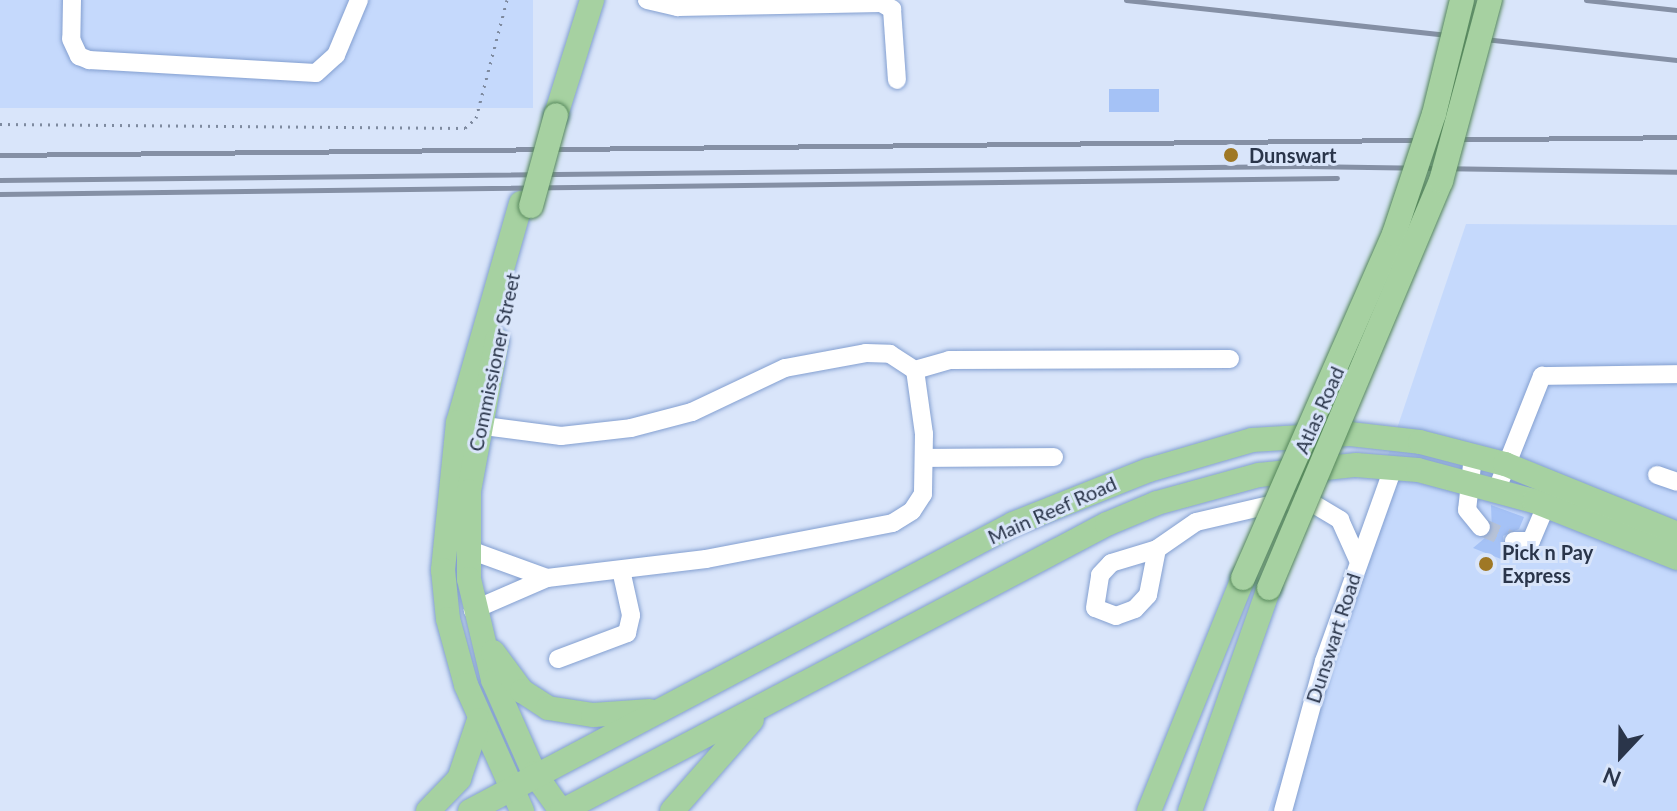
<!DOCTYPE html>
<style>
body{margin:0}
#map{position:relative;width:1677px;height:811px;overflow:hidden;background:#d9e5fa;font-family:Lato,sans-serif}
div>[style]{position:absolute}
.built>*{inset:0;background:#c5d9fc;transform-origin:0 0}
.building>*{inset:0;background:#a5c2f6;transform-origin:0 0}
.minor-tunnel>*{height:18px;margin-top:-9px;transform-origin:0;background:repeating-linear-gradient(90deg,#b6c2d7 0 18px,transparent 0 27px)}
.path>*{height:3px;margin-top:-1.5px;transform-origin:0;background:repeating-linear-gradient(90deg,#7e8a9f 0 2px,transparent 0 8px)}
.roads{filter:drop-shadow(0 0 2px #839fd0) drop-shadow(0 0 2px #839fd0)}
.minor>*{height:18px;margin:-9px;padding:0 9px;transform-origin:9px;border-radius:9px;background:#fff}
.major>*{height:24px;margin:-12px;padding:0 12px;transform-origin:12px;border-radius:12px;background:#a6d1a1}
.rail>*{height:5px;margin:-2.5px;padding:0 2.5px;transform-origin:2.5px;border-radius:2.5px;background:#8590a5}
.bridges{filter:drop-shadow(0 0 2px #54865a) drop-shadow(0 0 2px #54865a)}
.major-bridge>*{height:24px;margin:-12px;padding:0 12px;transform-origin:12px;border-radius:12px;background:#a6d1a1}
.dots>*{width:22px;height:22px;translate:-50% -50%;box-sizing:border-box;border:4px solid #d9e5fa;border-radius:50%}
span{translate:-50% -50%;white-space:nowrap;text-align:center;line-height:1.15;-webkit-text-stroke:6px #d9e5fa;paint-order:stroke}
.poi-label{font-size:20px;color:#2a354a;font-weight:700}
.left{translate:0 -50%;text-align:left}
.street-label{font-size:20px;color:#2a354a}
.north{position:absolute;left:1581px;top:715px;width:80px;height:80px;-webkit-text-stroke:6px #d9e5fa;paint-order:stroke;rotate:202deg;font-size:22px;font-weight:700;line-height:32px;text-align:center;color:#2a354a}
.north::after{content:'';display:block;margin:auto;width:28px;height:36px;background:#2a354a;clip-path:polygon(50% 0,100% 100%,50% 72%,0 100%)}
</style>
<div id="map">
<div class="built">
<i style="left:0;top:0;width:533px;height:108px"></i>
<i style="clip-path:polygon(1466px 224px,1677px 225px,1677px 811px,1268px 811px)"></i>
</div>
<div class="building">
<i style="left:1159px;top:89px;width:23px;height:50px;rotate:90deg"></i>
<i style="clip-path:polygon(1491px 505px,1524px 517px,1519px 529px,1503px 536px,1506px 561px,1473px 548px,1492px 532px)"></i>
</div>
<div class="minor-tunnel">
<i style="left:1481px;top:527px;width:36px;rotate:23deg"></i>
</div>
<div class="path">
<i style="left:0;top:124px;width:465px;rotate:0.5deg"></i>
<i style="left:465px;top:128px;width:15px;rotate:-42deg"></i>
<i style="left:476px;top:118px;width:122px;rotate:-75.3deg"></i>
</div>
<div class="roads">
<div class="minor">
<i style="left:72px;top:0;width:39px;rotate:91deg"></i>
<i style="left:71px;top:39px;width:19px;rotate:65deg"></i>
<i style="left:79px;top:56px;width:11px;rotate:22deg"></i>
<i style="left:89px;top:60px;width:227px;rotate:3.3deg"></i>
<i style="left:316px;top:73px;width:27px;rotate:-42deg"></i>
<i style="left:336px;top:55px;width:60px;rotate:-67.3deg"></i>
<i style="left:647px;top:0;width:32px;rotate:13deg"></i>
<i style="left:678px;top:7px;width:203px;rotate:-1.1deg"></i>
<i style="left:881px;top:3px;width:13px;rotate:29deg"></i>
<i style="left:892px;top:9px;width:71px;rotate:86deg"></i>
<i style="left:915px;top:370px;width:35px;rotate:-16deg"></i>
<i style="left:949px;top:360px;width:281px;rotate:-0.2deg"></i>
<i style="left:469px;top:424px;width:93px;rotate:7.4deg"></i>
<i style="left:561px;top:436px;width:70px;rotate:-6.5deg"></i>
<i style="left:631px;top:428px;width:63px;rotate:-14.7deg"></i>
<i style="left:692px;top:412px;width:103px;rotate:-25.3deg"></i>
<i style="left:785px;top:368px;width:82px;rotate:-10.5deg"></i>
<i style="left:866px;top:353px;width:24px;rotate:2deg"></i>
<i style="left:890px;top:354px;width:30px;rotate:33deg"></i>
<i style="left:915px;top:370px;width:65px;rotate:82deg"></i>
<i style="left:924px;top:434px;width:60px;rotate:91deg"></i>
<i style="left:923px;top:494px;width:20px;rotate:123deg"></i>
<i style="left:912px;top:511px;width:22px;rotate:148deg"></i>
<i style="left:893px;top:523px;width:190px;rotate:169.1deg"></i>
<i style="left:706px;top:559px;width:160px;rotate:173.2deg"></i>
<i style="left:547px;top:578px;width:81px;rotate:156.6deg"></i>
<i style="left:1473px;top:456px;width:54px;rotate:96.3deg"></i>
<i style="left:1467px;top:510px;width:22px;rotate:51deg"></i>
<i style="left:924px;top:458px;width:130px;rotate:-0.4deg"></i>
<i style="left:1657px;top:475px;width:21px;rotate:19deg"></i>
<i style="left:1497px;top:489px;width:122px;rotate:-68.3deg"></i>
<i style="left:1542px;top:376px;width:135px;rotate:-0.8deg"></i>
<i style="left:1514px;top:541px;width:17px"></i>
<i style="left:1531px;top:541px;width:39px;rotate:-67deg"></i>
<i style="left:467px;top:549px;width:85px;rotate:19.9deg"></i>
<i style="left:1157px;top:549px;width:47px;rotate:101.1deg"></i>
<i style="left:1148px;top:595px;width:19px;rotate:133deg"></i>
<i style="left:1135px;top:609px;width:20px;rotate:160deg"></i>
<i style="left:1116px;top:616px;width:22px;rotate:-159deg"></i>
<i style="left:1095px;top:608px;width:33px;rotate:-81deg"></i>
<i style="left:1100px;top:575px;width:16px;rotate:-47deg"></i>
<i style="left:1111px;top:563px;width:48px;rotate:-16.9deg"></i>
<i style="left:1157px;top:549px;width:47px;rotate:-34.7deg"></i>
<i style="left:1196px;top:522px;width:93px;rotate:-13deg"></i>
<i style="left:1287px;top:501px;width:20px;rotate:-3deg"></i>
<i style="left:1307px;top:500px;width:39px;rotate:31deg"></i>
<i style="left:1340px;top:520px;width:44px;rotate:65.8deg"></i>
<i style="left:558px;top:659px;width:74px;rotate:-20.6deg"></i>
<i style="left:627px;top:633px;width:18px;rotate:-77deg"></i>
<i style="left:631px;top:615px;width:46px;rotate:-102.5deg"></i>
<i style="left:1283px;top:811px;width:156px;rotate:-74.7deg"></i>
<i style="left:1324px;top:661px;width:205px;rotate:-70.3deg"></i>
</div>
<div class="major">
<i style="left:556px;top:115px;width:121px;rotate:-72.6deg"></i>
<i style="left:521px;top:203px;width:228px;rotate:106deg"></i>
<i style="left:458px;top:422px;width:149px;rotate:95.8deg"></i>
<i style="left:443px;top:570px;width:49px;rotate:84.2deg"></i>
<i style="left:448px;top:619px;width:68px;rotate:74.7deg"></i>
<i style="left:466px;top:685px;width:138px;rotate:66deg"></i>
<i style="left:497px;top:340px;width:154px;rotate:100.5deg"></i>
<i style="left:469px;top:491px;width:88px;rotate:90deg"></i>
<i style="left:469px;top:579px;width:104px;rotate:76.6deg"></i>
<i style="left:493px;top:680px;width:102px;rotate:66.2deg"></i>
<i style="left:534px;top:773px;width:47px;rotate:54.6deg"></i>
<i style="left:493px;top:652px;width:49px;rotate:53.4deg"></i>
<i style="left:522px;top:691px;width:31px;rotate:33deg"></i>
<i style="left:548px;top:708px;width:46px;rotate:8.8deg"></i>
<i style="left:593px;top:715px;width:57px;rotate:-4deg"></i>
<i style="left:428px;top:811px;width:45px;rotate:-45.9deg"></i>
<i style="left:459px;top:779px;width:62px;rotate:-71.3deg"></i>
<i style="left:470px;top:811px;width:614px;rotate:-27.86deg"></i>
<i style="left:1013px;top:524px;width:146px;rotate:-21.7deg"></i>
<i style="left:1149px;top:470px;width:107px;rotate:-16.2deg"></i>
<i style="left:1252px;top:440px;width:98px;rotate:-3.5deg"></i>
<i style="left:1350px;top:434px;width:70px;rotate:6.5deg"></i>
<i style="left:1420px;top:442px;width:88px;rotate:14.5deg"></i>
<i style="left:1505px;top:464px;width:186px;rotate:22.1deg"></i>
<i style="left:562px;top:811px;width:616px;rotate:-27.77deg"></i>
<i style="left:1107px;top:524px;width:54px;rotate:-22.8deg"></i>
<i style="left:1157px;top:503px;width:106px;rotate:-15.4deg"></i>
<i style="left:1259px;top:475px;width:98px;rotate:-5.9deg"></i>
<i style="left:1356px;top:465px;width:62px;rotate:4.6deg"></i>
<i style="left:1418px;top:470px;width:120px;rotate:15deg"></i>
<i style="left:1534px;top:501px;width:154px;rotate:21.7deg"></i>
<i style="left:672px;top:811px;width:121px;rotate:-48.7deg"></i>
<i style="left:1149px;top:811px;width:251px;rotate:-68deg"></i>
<i style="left:1190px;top:811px;width:237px;rotate:-70.5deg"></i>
</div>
</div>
<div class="rail">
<i style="left:1126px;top:0;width:554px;rotate:6.21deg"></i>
<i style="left:1586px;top:0;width:92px;rotate:6.3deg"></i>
<i style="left:0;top:155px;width:1677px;rotate:-0.61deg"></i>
<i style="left:0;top:180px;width:1303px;rotate:-0.62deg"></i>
<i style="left:1303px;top:166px;width:374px;rotate:0.9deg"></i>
<i style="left:0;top:194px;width:1337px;rotate:-0.69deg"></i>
</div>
<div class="bridges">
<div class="major-bridge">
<i style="left:531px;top:206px;width:94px;rotate:-74.6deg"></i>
<i style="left:1243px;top:578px;width:376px;rotate:-66.3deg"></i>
<i style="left:1394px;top:234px;width:126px;rotate:-71.6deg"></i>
<i style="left:1434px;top:114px;width:117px;rotate:-76.2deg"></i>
<i style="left:1269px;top:588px;width:442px;rotate:-67.1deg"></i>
<i style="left:1441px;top:181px;width:188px;rotate:-74.9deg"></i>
</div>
</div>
<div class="dots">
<i style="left:1231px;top:155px;background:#9f7825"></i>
<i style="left:1486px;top:564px;background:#9f7825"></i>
</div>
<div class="poi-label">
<span class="left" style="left:1249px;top:155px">Dunswart</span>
<span class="left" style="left:1502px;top:564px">Pick n Pay<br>Express</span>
</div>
<div class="street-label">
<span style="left:494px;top:362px;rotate:-78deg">Commissioner Street</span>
<span style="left:1319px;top:410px;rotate:-66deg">Atlas Road</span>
<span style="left:1052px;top:510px;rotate:-24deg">Main Reef Road</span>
<span style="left:1333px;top:638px;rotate:-72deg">Dunswart Road</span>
</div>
<div class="north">N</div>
</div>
